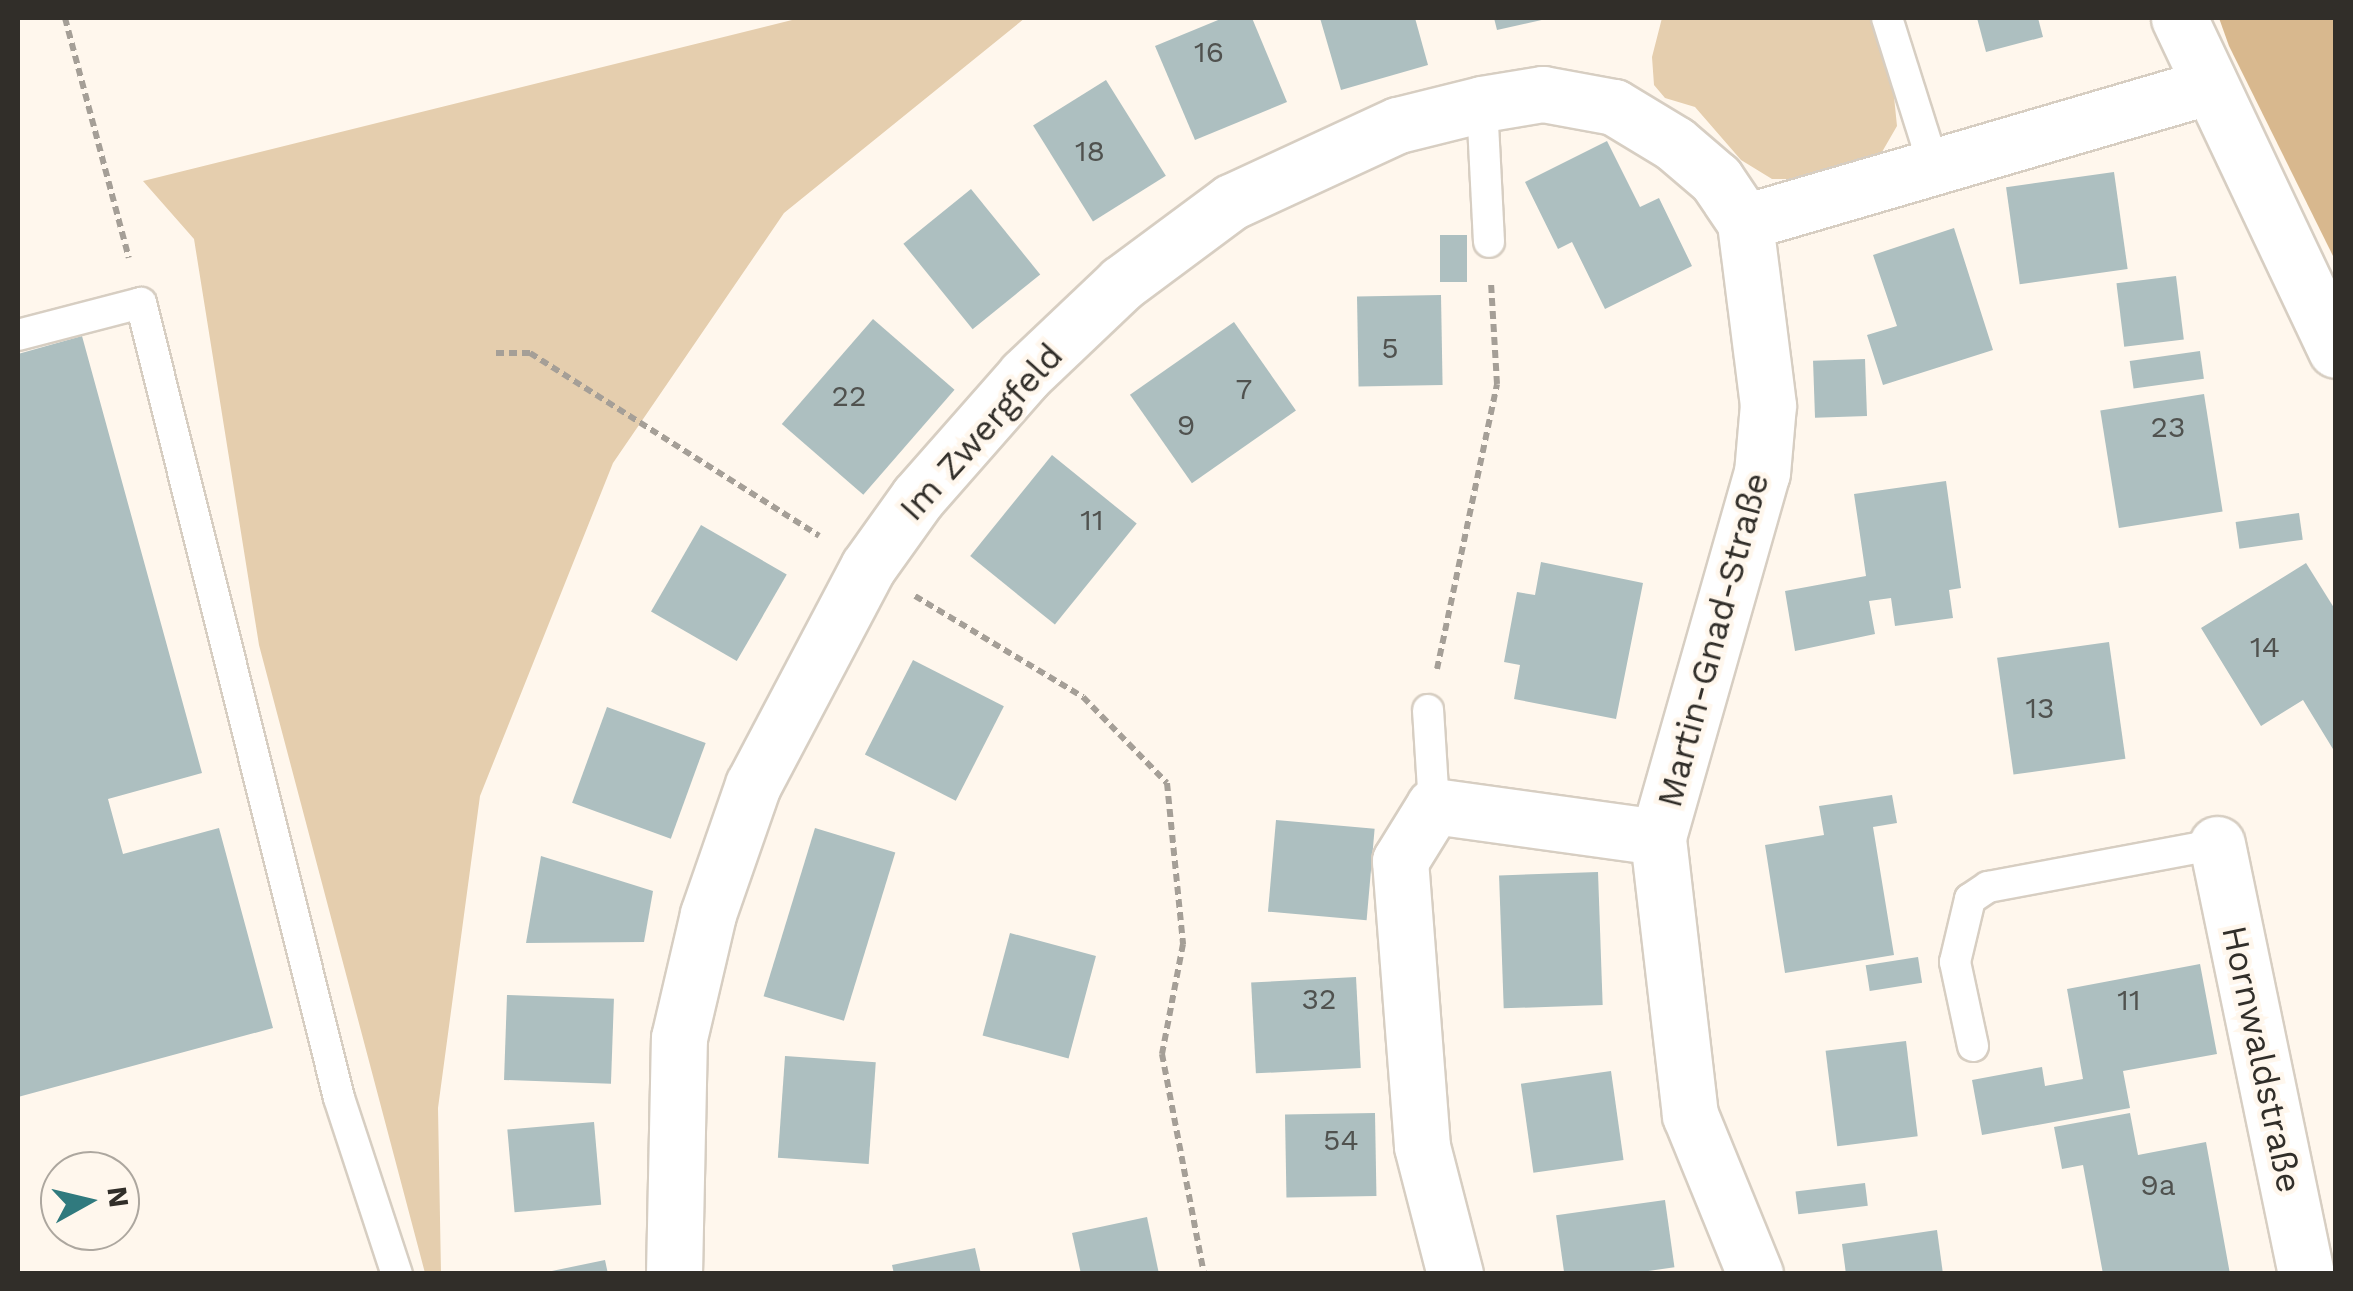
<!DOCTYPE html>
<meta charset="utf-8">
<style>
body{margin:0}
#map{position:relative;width:2353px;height:1291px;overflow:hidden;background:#fff7ed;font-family:"Work Sans",sans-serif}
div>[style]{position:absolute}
.green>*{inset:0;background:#e5ceae}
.forest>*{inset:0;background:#d8b88e}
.building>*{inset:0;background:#adbfc0;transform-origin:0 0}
.path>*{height:6px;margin-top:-3px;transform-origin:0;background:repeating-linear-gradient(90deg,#a59f97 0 8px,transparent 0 13px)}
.roads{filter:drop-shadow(2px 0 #d7cec2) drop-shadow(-2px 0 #d7cec2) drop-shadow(0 2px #d7cec2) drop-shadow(0 -2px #d7cec2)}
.service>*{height:30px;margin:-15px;padding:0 15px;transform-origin:15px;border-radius:15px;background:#fff}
.minor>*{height:55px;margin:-27.5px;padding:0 27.5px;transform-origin:27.5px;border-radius:27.5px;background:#fff}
.tertiary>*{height:55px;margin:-27.5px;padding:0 27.5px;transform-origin:27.5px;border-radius:27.5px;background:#fff}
span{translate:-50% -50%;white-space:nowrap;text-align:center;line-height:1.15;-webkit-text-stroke:9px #fff7ed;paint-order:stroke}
.number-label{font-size:30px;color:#50524f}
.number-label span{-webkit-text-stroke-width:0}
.street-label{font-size:35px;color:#312e29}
.frame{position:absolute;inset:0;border:20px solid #312e29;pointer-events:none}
.north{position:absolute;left:40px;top:1151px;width:100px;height:100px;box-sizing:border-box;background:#fff7ed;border:2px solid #ada79f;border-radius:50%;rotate:82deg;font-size:28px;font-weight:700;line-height:40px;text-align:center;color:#312e29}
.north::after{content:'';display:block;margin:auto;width:35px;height:45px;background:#307a7e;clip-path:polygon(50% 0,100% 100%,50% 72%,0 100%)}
</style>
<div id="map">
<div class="green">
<div style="clip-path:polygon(800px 18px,1025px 18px,784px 213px,613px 463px,480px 796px,438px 1108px,441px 1273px,425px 1273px,259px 645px,194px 239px,143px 181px)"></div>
<div style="clip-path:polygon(1662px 18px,1874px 18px,1890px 57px,1897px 126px,1882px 152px,1806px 179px,1772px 179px,1741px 160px,1695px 107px,1665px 98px,1654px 85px,1652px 57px)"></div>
</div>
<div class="forest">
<div style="clip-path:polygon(2219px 18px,2335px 18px,2335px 260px,2229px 46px)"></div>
</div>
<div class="building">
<div style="clip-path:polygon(1223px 18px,1252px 18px,1287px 102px,1195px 140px,1155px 46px)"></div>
<div style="clip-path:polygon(1320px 18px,1415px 18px,1428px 65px,1341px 90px)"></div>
<div style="clip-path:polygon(1494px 18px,1545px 18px,1546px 19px,1497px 30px)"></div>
<div style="clip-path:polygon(1977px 18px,2038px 18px,2043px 37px,1986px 52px)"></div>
<div style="left:1106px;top:80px;width:113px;height:86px;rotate:58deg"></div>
<div style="clip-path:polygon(1607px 141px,1640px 207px,1659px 198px,1692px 266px,1605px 309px,1572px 242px,1558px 249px,1525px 182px)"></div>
<div style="left:2114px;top:172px;width:98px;height:109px;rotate:82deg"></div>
<div style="left:971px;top:189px;width:110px;height:87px;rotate:51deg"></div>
<div style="clip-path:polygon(1954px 228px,1993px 350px,1883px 385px,1867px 335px,1897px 326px,1873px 255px)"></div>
<div style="left:1440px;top:235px;width:27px;height:47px"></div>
<div style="left:2176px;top:276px;width:64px;height:60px;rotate:83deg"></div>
<div style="left:1441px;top:295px;width:90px;height:84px;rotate:89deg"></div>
<div style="left:873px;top:319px;width:108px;height:139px;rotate:41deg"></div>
<div style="left:1234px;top:322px;width:108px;height:127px;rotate:55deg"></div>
<div style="clip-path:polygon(82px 336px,202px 773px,108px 799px,123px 854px,219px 828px,273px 1028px,18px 1097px,18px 354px)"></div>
<div style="left:2200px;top:351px;width:28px;height:71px;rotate:82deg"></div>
<div style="left:1865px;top:359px;width:57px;height:52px;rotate:88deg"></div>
<div style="left:2204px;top:394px;width:119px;height:105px;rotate:81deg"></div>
<div style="left:1052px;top:455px;width:109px;height:130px;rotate:39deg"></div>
<div style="clip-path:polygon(1946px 481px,1961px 588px,1949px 590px,1953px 618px,1895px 626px,1891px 598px,1869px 601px,1875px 634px,1795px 651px,1785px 591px,1866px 576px,1854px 494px)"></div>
<div style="left:2299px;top:513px;width:27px;height:64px;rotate:82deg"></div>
<div style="left:701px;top:525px;width:99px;height:100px;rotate:30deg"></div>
<div style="clip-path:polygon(1541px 562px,1643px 583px,1616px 719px,1514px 699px,1520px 665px,1504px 662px,1517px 592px,1535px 595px)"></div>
<div style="clip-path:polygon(2306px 563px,2336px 611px,2336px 754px,2303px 700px,2261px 726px,2201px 628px)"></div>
<div style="left:2109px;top:642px;width:118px;height:113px;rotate:82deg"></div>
<div style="left:913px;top:660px;width:102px;height:106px;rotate:27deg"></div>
<div style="left:607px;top:707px;width:105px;height:102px;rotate:20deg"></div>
<div style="clip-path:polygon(1892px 795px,1897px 823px,1873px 827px,1894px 955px,1785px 973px,1765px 845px,1824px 835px,1819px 806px)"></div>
<div style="left:1276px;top:820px;width:99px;height:92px;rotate:5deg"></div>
<div style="left:815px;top:828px;width:84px;height:176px;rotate:17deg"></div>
<div style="clip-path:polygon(541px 856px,653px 891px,644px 942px,526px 943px)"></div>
<div style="left:1598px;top:872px;width:133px;height:99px;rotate:88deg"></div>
<div style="left:1010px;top:933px;width:89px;height:106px;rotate:15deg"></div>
<div style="left:1918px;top:957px;width:26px;height:53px;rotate:81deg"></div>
<div style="clip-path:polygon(2200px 964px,2217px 1054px,2123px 1071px,2130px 1108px,1982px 1135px,1972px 1080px,2042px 1067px,2045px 1086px,2083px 1079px,2067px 989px)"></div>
<div style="left:1356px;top:977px;width:91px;height:105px;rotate:87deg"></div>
<div style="left:507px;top:995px;width:107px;height:85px;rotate:2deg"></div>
<div style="left:1906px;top:1041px;width:96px;height:81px;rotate:83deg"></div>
<div style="left:785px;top:1056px;width:91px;height:102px;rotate:4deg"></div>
<div style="left:1611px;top:1071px;width:90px;height:91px;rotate:82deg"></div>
<div style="left:1375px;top:1113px;width:83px;height:90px;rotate:89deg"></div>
<div style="clip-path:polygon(2130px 1113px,2138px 1155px,2206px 1142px,2230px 1274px,2103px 1274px,2083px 1165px,2062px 1169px,2054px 1127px)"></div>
<div style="left:594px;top:1122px;width:83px;height:87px;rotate:85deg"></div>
<div style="left:1865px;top:1183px;width:23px;height:70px;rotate:83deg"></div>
<div style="left:1665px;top:1200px;width:68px;height:110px;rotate:82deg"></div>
<div style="clip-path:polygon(1147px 1217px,1159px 1274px,1081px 1274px,1072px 1233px)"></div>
<div style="clip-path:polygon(1937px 1230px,1943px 1274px,1846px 1274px,1842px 1244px)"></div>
<div style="clip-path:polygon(975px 1248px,981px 1274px,894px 1274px,892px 1265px)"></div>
<div style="clip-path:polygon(605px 1260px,608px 1274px,548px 1274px,547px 1272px)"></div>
</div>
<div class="path">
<div style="left:65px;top:18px;width:248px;rotate:75.1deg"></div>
<div style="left:496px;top:353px;width:34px"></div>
<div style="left:530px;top:353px;width:342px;rotate:32.3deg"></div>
<div style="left:915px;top:596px;width:196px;rotate:31deg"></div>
<div style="left:1083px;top:697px;width:120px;rotate:45.7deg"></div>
<div style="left:1167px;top:783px;width:162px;rotate:84.3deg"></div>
<div style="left:1183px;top:944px;width:112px;rotate:100.8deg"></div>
<div style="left:1162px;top:1054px;width:224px;rotate:79.2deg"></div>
<div style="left:1437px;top:669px;width:291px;rotate:-78.1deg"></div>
<div style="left:1497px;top:384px;width:101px;rotate:-93.4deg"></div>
</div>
<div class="roads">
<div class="service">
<div style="left:1887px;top:18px;width:156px;rotate:72.5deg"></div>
<div style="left:1482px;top:104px;width:138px;rotate:87.1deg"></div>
<div style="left:18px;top:335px;width:127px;rotate:-14.6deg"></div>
<div style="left:141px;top:303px;width:819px;rotate:76.01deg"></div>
<div style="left:339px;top:1098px;width:185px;rotate:71.8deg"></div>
<div style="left:1428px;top:710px;width:96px;rotate:86.4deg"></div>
<div style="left:1973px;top:1046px;width:86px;rotate:-102.1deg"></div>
<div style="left:1955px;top:962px;width:65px;rotate:-76.6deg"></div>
<div style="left:1970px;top:899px;width:22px;rotate:-34deg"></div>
<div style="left:1988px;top:887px;width:233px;rotate:-10.6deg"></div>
</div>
<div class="minor">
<div style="left:2217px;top:844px;width:439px;rotate:78.3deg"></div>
<div style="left:674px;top:1274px;width:236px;rotate:-88.8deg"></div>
<div style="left:679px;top:1038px;width:127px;rotate:-76.8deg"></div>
<div style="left:708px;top:914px;width:137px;rotate:-70.8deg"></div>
<div style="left:753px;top:785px;width:246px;rotate:-62.2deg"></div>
<div style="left:868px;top:567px;width:86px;rotate:-54.5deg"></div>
<div style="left:918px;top:497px;width:162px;rotate:-48.7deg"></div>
<div style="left:1025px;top:375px;width:134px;rotate:-43.5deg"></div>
<div style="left:1122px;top:283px;width:136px;rotate:-36.6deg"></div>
<div style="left:1231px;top:202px;width:184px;rotate:-24.8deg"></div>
<div style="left:1398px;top:125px;width:87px;rotate:-14deg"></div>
<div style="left:1482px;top:104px;width:62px;rotate:-9.3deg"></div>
<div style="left:1543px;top:94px;width:72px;rotate:10.4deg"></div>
<div style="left:1614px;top:107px;width:71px;rotate:31.2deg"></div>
<div style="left:1675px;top:144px;width:54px;rotate:40.5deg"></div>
<div style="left:1716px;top:179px;width:52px;rotate:56deg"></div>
<div style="left:1455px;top:1274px;width:132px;rotate:-104.5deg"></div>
<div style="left:1422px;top:1146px;width:286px;rotate:-94.4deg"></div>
<div style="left:1400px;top:861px;width:65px;rotate:-58.3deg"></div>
<div style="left:1434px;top:806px;width:226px;rotate:7.9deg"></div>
<div style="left:1755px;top:1274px;width:172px;rotate:-112.2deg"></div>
<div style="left:1690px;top:1115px;width:280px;rotate:-96.6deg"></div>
<div style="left:1658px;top:837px;width:379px;rotate:-74.1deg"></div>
<div style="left:1762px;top:473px;width:68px;rotate:-85deg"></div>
<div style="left:1768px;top:405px;width:184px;rotate:-97.2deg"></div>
<div style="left:1745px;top:222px;width:481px;rotate:-16.3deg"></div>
</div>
<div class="tertiary">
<div style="left:2179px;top:18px;width:367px;rotate:64.7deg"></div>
</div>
</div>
<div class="number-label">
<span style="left:1209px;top:52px">16</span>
<span style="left:1090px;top:151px">18</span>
<span style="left:1390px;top:348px">5</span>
<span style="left:1244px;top:389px">7</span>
<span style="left:849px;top:396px">22</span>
<span style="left:1186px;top:425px">9</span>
<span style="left:2168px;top:427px">23</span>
<span style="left:1092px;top:520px">11</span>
<span style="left:2265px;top:647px">14</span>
<span style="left:2040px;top:708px">13</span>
<span style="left:1319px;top:999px">32</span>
<span style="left:2129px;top:1000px">11</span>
<span style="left:1341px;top:1140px">54</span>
<span style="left:2158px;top:1185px">9a</span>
</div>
<div class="street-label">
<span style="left:981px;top:432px;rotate:-48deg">Im Zwergfeld</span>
<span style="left:1713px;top:640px;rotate:-75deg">Martin-Gnad-Straße</span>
<span style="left:2262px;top:1059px;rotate:78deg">Hornwaldstraße</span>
</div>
<div class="frame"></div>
<div class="north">N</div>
</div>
